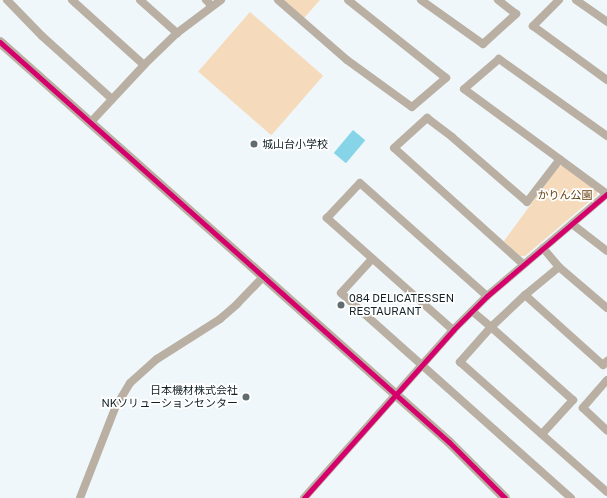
<!DOCTYPE html>
<meta charset="utf-8">
<style>
body{margin:0}
#map{position:relative;width:607px;height:498px;overflow:hidden;background:#eff7fa;font-family:"Public Sans","Noto Sans JP",sans-serif}
div>[style]{position:absolute}
.green>*{inset:0;background:#f5dabb;transform-origin:0 0}
.water>*{inset:0;background:#86d4e8;transform-origin:0 0}
.minor>*{height:8px;margin:-4px;padding:0 4px;transform-origin:4px;border-radius:4px;background:#b9afa2}
.tertiary>*{height:10px;margin:-5px;padding:0 5px;transform-origin:5px;border-radius:5px;background:#b9afa2}
.cycleway>*{height:5px;margin:-2.5px;padding:0 2.5px;transform-origin:2.5px;border-radius:2.5px;background:#d6006c}
.dots>*{width:11px;height:11px;translate:-50% -50%;box-sizing:border-box;border:2px solid #fff;border-radius:50%}
span{translate:-50% -50%;white-space:nowrap;text-align:center;line-height:1.15;-webkit-text-stroke:3.5px #fff;paint-order:stroke}
.poi-label{font-size:11px;color:#112125}
.left{translate:0 -50%;text-align:left}
.right{translate:-100% -50%;text-align:right}
.park-label{font-size:11px;color:#674010}
</style>
<div id="map">
<div class="green">
<div style="clip-path:polygon(283px 0,320px 0,304px 18px)"></div>
<div style="left:250px;top:12px;width:97px;height:79px;rotate:41deg"></div>
<div style="clip-path:polygon(563px 165px,597px 190px,597px 195px,525px 256px,520px 256px,504px 241px,559px 166px)"></div>
</div>
<div class="water">
<div style="left:353px;top:130px;width:16px;height:30px;rotate:40deg"></div>
</div>
<div class="minor">
<div style="left:7px;top:0;width:50px;rotate:45.8deg"></div>
<div style="left:42px;top:36px;width:94px;rotate:42deg"></div>
<div style="left:72px;top:0;width:97px;rotate:42.1deg"></div>
<div style="left:140px;top:0;width:50px;rotate:41.7deg"></div>
<div style="left:206px;top:0;width:8px;rotate:45deg"></div>
<div style="left:278px;top:0;width:91px;rotate:41deg"></div>
<div style="left:347px;top:60px;width:80px;rotate:35.9deg"></div>
<div style="left:412px;top:107px;width:45px;rotate:-40.5deg"></div>
<div style="left:446px;top:78px;width:125px;rotate:-141.5deg"></div>
<div style="left:421px;top:0;width:76px;rotate:35.4deg"></div>
<div style="left:483px;top:44px;width:45px;rotate:-42.3deg"></div>
<div style="left:516px;top:14px;width:23px;rotate:-142deg"></div>
<div style="left:559px;top:0;width:37px;rotate:135deg"></div>
<div style="left:533px;top:26px;width:92px;rotate:36.1deg"></div>
<div style="left:576px;top:0;width:38px;rotate:35deg"></div>
<div style="left:90px;top:123px;width:79px;rotate:-47deg"></div>
<div style="left:144px;top:65px;width:46px;rotate:-44.1deg"></div>
<div style="left:177px;top:33px;width:55px;rotate:-36.9deg"></div>
<div style="left:607px;top:136px;width:133px;rotate:-144.5deg"></div>
<div style="left:499px;top:59px;width:46px;rotate:139.4deg"></div>
<div style="left:464px;top:89px;width:177px;rotate:36.3deg"></div>
<div style="left:572px;top:224px;width:44px;rotate:37.6deg"></div>
<div style="left:543px;top:248px;width:25px;rotate:50deg"></div>
<div style="left:559px;top:267px;width:63px;rotate:40.5deg"></div>
<div style="left:372px;top:259px;width:46px;rotate:132.4deg"></div>
<div style="left:341px;top:293px;width:308px;rotate:41.7deg"></div>
<div style="left:523px;top:264px;width:173px;rotate:-138deg"></div>
<div style="left:394px;top:148px;width:45px;rotate:-42.3deg"></div>
<div style="left:427px;top:118px;width:31px;rotate:37deg"></div>
<div style="left:452px;top:137px;width:99px;rotate:40.9deg"></div>
<div style="left:527px;top:202px;width:54px;rotate:-52.5deg"></div>
<div style="left:559px;top:267px;width:44px;rotate:140.5deg"></div>
<div style="left:525px;top:295px;width:105px;rotate:41.9deg"></div>
<div style="left:603px;top:365px;width:6px;rotate:-45deg"></div>
<div style="left:525px;top:295px;width:47px;rotate:136.7deg"></div>
<div style="left:491px;top:327px;width:110px;rotate:41.7deg"></div>
<div style="left:573px;top:400px;width:46px;rotate:132.4deg"></div>
<div style="left:472px;top:311px;width:25px;rotate:40deg"></div>
<div style="left:491px;top:327px;width:47px;rotate:131.5deg"></div>
<div style="left:460px;top:362px;width:196px;rotate:41.5deg"></div>
<div style="left:453px;top:330px;width:169px;rotate:-138.4deg"></div>
<div style="left:327px;top:218px;width:48px;rotate:-46.7deg"></div>
<div style="left:360px;top:183px;width:170px;rotate:41.7deg"></div>
<div style="left:607px;top:380px;width:37px;rotate:131deg"></div>
<div style="left:583px;top:408px;width:33px;rotate:43deg"></div>
<div style="left:80px;top:498px;width:97px;rotate:-68.7deg"></div>
<div style="left:115px;top:408px;width:29px;rotate:-59deg"></div>
<div style="left:130px;top:383px;width:36px;rotate:-42deg"></div>
<div style="left:157px;top:359px;width:75px;rotate:-32.4deg"></div>
<div style="left:220px;top:319px;width:23px;rotate:-41deg"></div>
<div style="left:237px;top:304px;width:37px;rotate:-46deg"></div>
<div style="left:304px;top:498px;width:225px;rotate:-48.4deg"></div>
<div style="left:453px;top:330px;width:48px;rotate:-45deg"></div>
<div style="left:487px;top:296px;width:157px;rotate:-40.4deg"></div>
</div>
<div class="tertiary">
<div style="left:0;top:42px;width:601px;rotate:41.7deg"></div>
<div style="left:449px;top:442px;width:79px;rotate:45deg"></div>
</div>
<div class="cycleway">
<div style="left:0;top:42px;width:601px;rotate:41.7deg"></div>
<div style="left:449px;top:442px;width:79px;rotate:45deg"></div>
<div style="left:304px;top:498px;width:225px;rotate:-48.4deg"></div>
<div style="left:453px;top:330px;width:48px;rotate:-45deg"></div>
<div style="left:487px;top:296px;width:157px;rotate:-40.4deg"></div>
</div>
<div class="dots">
<div style="left:254px;top:144px;background:#5f6c70"></div>
<div style="left:341px;top:305px;background:#5f6c70"></div>
<div style="left:246px;top:397px;background:#5f6c70"></div>
</div>
<div class="poi-label">
<span class="left" style="left:262px;top:144px">城山台小学校</span>
<span class="left" style="left:349px;top:305px">084 DELICATESSEN<br>RESTAURANT</span>
<span class="right" style="left:238px;top:397px">日本機材株式会社<br>NKソリューションセンター</span>
</div>
<div class="park-label">
<span style="left:565px;top:195px">かりん公園</span>
</div>
</div>
